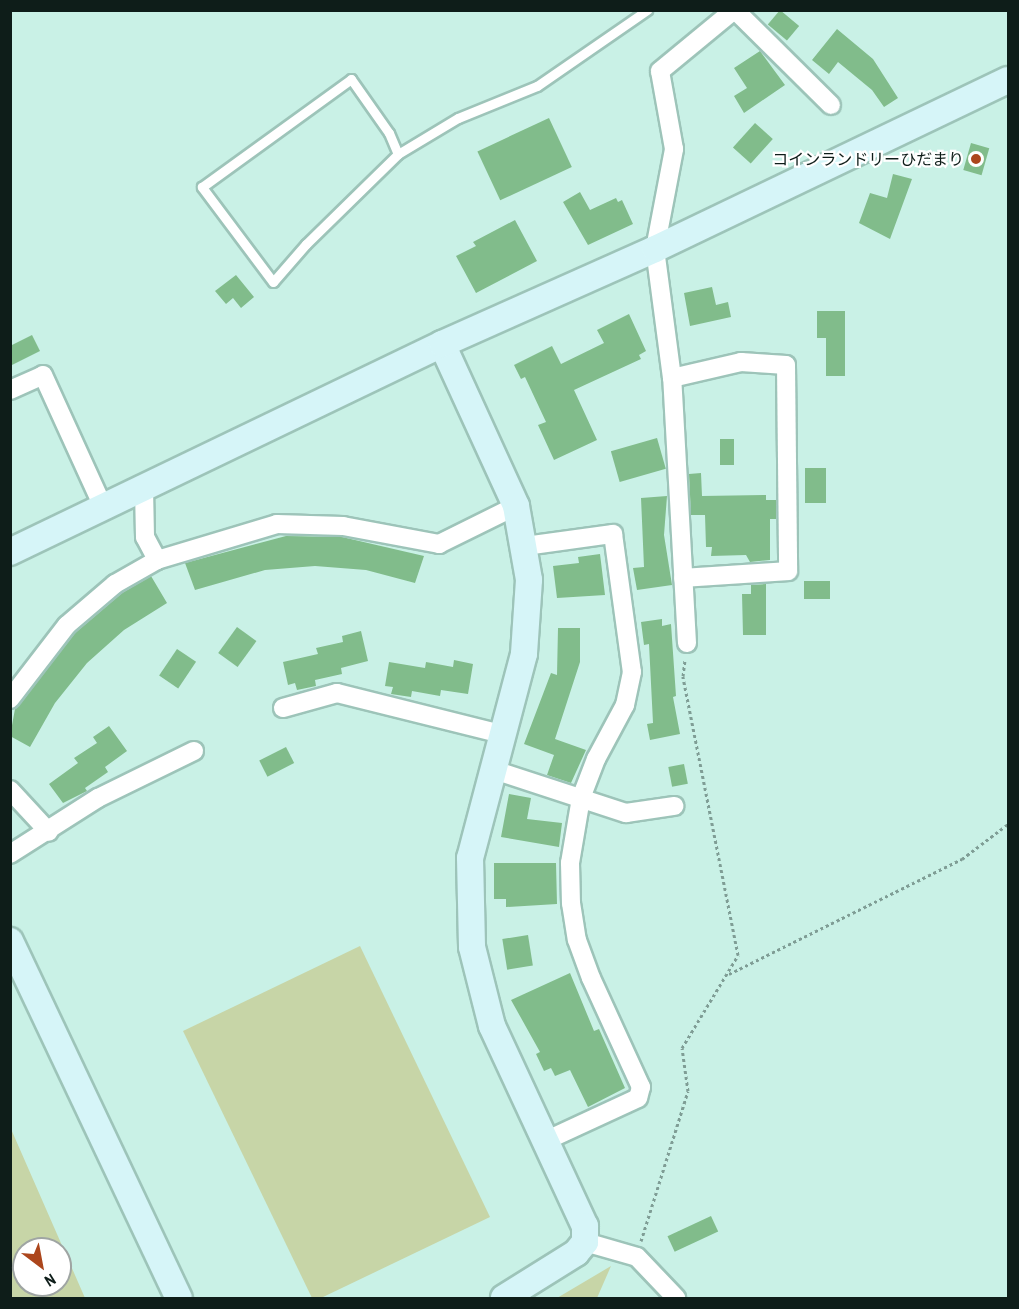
<!DOCTYPE html>
<meta charset="utf-8">
<style>
body{margin:0}
#map{position:relative;width:1019px;height:1309px;overflow:hidden;background:#c9f1e6;font-family:"Archivo Narrow","Noto Sans JP",sans-serif}
div>[style]{position:absolute}
.green>*{inset:0;background:#c7d5a7}
.building>*{inset:0;background:#81bc8b;transform-origin:0 0}
.path>*{height:3px;margin-top:-1.5px;transform-origin:0;background:repeating-linear-gradient(90deg,#7f9d95 0 3px,transparent 0 6px)}
.roads{filter:drop-shadow(2px 0 #9dc4b9) drop-shadow(-2px 0 #9dc4b9) drop-shadow(0 2px #9dc4b9) drop-shadow(0 -2px #9dc4b9)}
.lane>*{height:9px;margin:-4.5px;padding:0 4.5px;transform-origin:4.5px;border-radius:4.5px;background:#fff}
.street>*{height:18px;margin:-9px;padding:0 9px;transform-origin:9px;border-radius:9px;background:#fff}
.secondary>*{height:26px;margin:-13px;padding:0 13px;transform-origin:13px;border-radius:13px;background:#d6f5f8}
.dots>*{width:16px;height:16px;translate:-50% -50%;box-sizing:border-box;border:3px solid #fff;border-radius:50%}
span{translate:-50% -50%;white-space:nowrap;text-align:center;line-height:1.15;-webkit-text-stroke:4.5px #fff;paint-order:stroke}
.poi-label{font-size:16px;color:#0e1d19}
.right{translate:-100% -50%;text-align:right}
.frame{position:absolute;inset:0;border:12px solid #0e1d19;pointer-events:none}
.north{position:absolute;left:12px;top:1237px;width:60px;height:60px;box-sizing:border-box;background:#fff;border:2px solid #9fa5a3;border-radius:50%;rotate:148deg;font-size:16px;font-weight:700;line-height:24px;text-align:center;color:#0e1d19}
.north::after{content:'';display:block;margin:auto;width:21px;height:27px;background:#ac461c;clip-path:polygon(50% 0,100% 100%,50% 72%,0 100%)}
</style>
<div id="map">
<div class="green">
<div style="clip-path:polygon(360px 946px,490px 1217px,321px 1298px,312px 1298px,183px 1031px)"></div>
<div style="clip-path:polygon(evenodd,11px 1129px,85px 1298px,11px 1298px,11px 1129px,24px 1249px,60px 1249px,60px 1285px,24px 1285px,24px 1249px)"></div>
<div style="clip-path:polygon(611px 1266px,597px 1298px,557px 1298px)"></div>
</div>
<div class="building">
<div style="left:780px;top:10px;width:25px;height:19px;rotate:40deg"></div>
<div style="clip-path:polygon(837px 29px,873px 59px,898px 98px,884px 107px,872px 90px,838px 62px,829px 74px,812px 60px)"></div>
<div style="clip-path:polygon(760px 51px,785px 85px,744px 113px,734px 96px,747px 88px,734px 68px)"></div>
<div style="left:549px;top:118px;width:54px;height:79px;rotate:65deg"></div>
<div style="left:755px;top:123px;width:24px;height:33px;rotate:42deg"></div>
<div style="left:971px;top:143px;width:19px;height:28px;rotate:16deg"></div>
<div style="clip-path:polygon(893px 174px,912px 179px,890px 239px,859px 223px,870px 193px,887px 198px)"></div>
<div style="clip-path:polygon(580px 192px,590px 210px,616px 198px,618px 202px,622px 200px,633px 224px,588px 245px,563px 202px)"></div>
<div style="clip-path:polygon(515px 220px,537px 261px,476px 293px,456px 256px,476px 246px,473px 242px)"></div>
<div style="clip-path:polygon(236px 275px,254px 297px,241px 308px,233px 298px,226px 304px,215px 291px)"></div>
<div style="clip-path:polygon(712px 287px,716px 305px,728px 302px,731px 317px,690px 326px,684px 293px)"></div>
<div style="clip-path:polygon(817px 311px,845px 311px,845px 376px,826px 376px,826px 338px,817px 338px)"></div>
<div style="clip-path:polygon(629px 314px,646px 351px,639px 355px,641px 359px,574px 390px,597px 440px,554px 460px,538px 425px,546px 422px,525px 377px,521px 379px,514px 365px,552px 346px,561px 364px,604px 343px,597px 330px)"></div>
<div style="clip-path:polygon(32px 335px,40px 351px,10px 366px,10px 346px)"></div>
<div style="left:657px;top:438px;width:32px;height:48px;rotate:74deg"></div>
<div style="left:720px;top:439px;width:14px;height:26px"></div>
<div style="left:805px;top:468px;width:21px;height:35px"></div>
<div style="clip-path:polygon(701px 473px,702px 496px,766px 495px,766px 500px,776px 500px,776px 519px,770px 519px,770px 560px,750px 562px,746px 555px,711px 556px,712px 547px,706px 547px,705px 515px,691px 515px,689px 474px)"></div>
<div style="clip-path:polygon(667px 496px,664px 535px,672px 585px,637px 590px,633px 568px,644px 567px,641px 498px)"></div>
<div style="clip-path:polygon(286px 536px,342px 537px,424px 556px,415px 583px,366px 570px,315px 566px,265px 570px,195px 590px,185px 563px)"></div>
<div style="clip-path:polygon(600px 554px,605px 595px,557px 598px,553px 566px,579px 563px,578px 557px)"></div>
<div style="clip-path:polygon(151px 576px,167px 603px,124px 630px,87px 663px,55px 703px,30px 747px,10px 736px,15px 709px,75px 633px,122px 593px)"></div>
<div style="left:804px;top:581px;width:26px;height:18px"></div>
<div style="clip-path:polygon(766px 584px,766px 635px,743px 635px,742px 594px,751px 594px,751px 585px)"></div>
<div style="clip-path:polygon(662px 619px,662px 626px,671px 624px,676px 696px,673px 697px,680px 734px,650px 740px,647px 724px,653px 723px,649px 644px,644px 645px,641px 622px)"></div>
<div style="left:237px;top:627px;width:24px;height:32px;rotate:36deg"></div>
<div style="clip-path:polygon(558px 628px,580px 628px,580px 662px,555px 739px,586px 750px,571px 783px,547px 775px,554px 755px,524px 744px,551px 673px,557px 675px)"></div>
<div style="clip-path:polygon(361px 631px,368px 661px,341px 668px,342px 674px,315px 680px,316px 686px,297px 690px,295px 683px,288px 685px,283px 662px,318px 654px,316px 648px,343px 642px,342px 636px)"></div>
<div style="left:177px;top:649px;width:23px;height:32px;rotate:34deg"></div>
<div style="clip-path:polygon(454px 660px,473px 664px,468px 694px,441px 690px,440px 696px,412px 691px,411px 697px,391px 694px,393px 687px,385px 686px,389px 662px,425px 668px,426px 662px,453px 667px)"></div>
<div style="clip-path:polygon(109px 726px,127px 751px,105px 767px,108px 772px,85px 788px,87px 791px,63px 803px,49px 784px,78px 763px,74px 758px,97px 743px,93px 737px)"></div>
<div style="left:286px;top:747px;width:18px;height:30px;rotate:63deg"></div>
<div style="left:684px;top:764px;width:20px;height:16px;rotate:79deg"></div>
<div style="clip-path:polygon(509px 794px,531px 798px,527px 819px,562px 823px,559px 847px,501px 837px)"></div>
<div style="clip-path:polygon(494px 863px,556px 863px,557px 904px,506px 907px,506px 899px,494px 899px)"></div>
<div style="left:528px;top:935px;width:31px;height:26px;rotate:81deg"></div>
<div style="clip-path:polygon(570px 973px,594px 1031px,599px 1029px,625px 1088px,588px 1107px,570px 1070px,555px 1076px,551px 1068px,544px 1071px,536px 1054px,540px 1052px,511px 1000px)"></div>
<div style="left:711px;top:1216px;width:17px;height:48px;rotate:65deg"></div>
</div>
<div class="path">
<div style="left:729px;top:974px;width:260px;rotate:-26.3deg"></div>
<div style="left:962px;top:859px;width:58px;rotate:-37.3deg"></div>
<div style="left:641px;top:1241px;width:157px;rotate:-72.6deg"></div>
<div style="left:688px;top:1091px;width:43px;rotate:-97.9deg"></div>
<div style="left:682px;top:1048px;width:109px;rotate:-58.9deg"></div>
<div style="left:738px;top:955px;width:284px;rotate:-101.2deg"></div>
<div style="left:683px;top:676px;width:17px;rotate:-83deg"></div>
</div>
<div class="roads">
<div class="lane">
<div style="left:351px;top:79px;width:66px;rotate:54.9deg"></div>
<div style="left:389px;top:133px;width:23px;rotate:67deg"></div>
<div style="left:398px;top:154px;width:129px;rotate:135.6deg"></div>
<div style="left:306px;top:244px;width:50px;rotate:131deg"></div>
<div style="left:273px;top:282px;width:119px;rotate:-126.8deg"></div>
<div style="left:202px;top:187px;width:184px;rotate:-35.9deg"></div>
<div style="left:398px;top:154px;width:70px;rotate:-31deg"></div>
<div style="left:458px;top:118px;width:85px;rotate:-22.1deg"></div>
<div style="left:537px;top:86px;width:134px;rotate:-34.6deg"></div>
</div>
<div class="street">
<div style="left:735px;top:10px;width:135px;rotate:44.7deg"></div>
<div style="left:672px;top:378px;width:71px;rotate:-13.1deg"></div>
<div style="left:741px;top:362px;width:45px;rotate:3.8deg"></div>
<div style="left:786px;top:365px;width:206px;rotate:89.4deg"></div>
<div style="left:788px;top:571px;width:105px;rotate:176.2deg"></div>
<div style="left:10px;top:390px;width:36px;rotate:-24deg"></div>
<div style="left:43px;top:375px;width:147px;rotate:65.5deg"></div>
<div style="left:144px;top:489px;width:48px;rotate:88.8deg"></div>
<div style="left:145px;top:537px;width:26px;rotate:62deg"></div>
<div style="left:525px;top:546px;width:89px;rotate:-7.8deg"></div>
<div style="left:613px;top:534px;width:139px;rotate:82.2deg"></div>
<div style="left:632px;top:672px;width:34px;rotate:102deg"></div>
<div style="left:625px;top:705px;width:61px;rotate:118.2deg"></div>
<div style="left:596px;top:759px;width:42px;rotate:111deg"></div>
<div style="left:581px;top:798px;width:66px;rotate:99.6deg"></div>
<div style="left:570px;top:863px;width:40px;rotate:88.6deg"></div>
<div style="left:571px;top:903px;width:37px;rotate:81deg"></div>
<div style="left:577px;top:940px;width:40px;rotate:69.8deg"></div>
<div style="left:591px;top:978px;width:120px;rotate:65.4deg"></div>
<div style="left:641px;top:1087px;width:11px;rotate:105deg"></div>
<div style="left:638px;top:1098px;width:102px;rotate:155.2deg"></div>
<div style="left:687px;top:643px;width:265px;rotate:-93.2deg"></div>
<div style="left:672px;top:378px;width:130px;rotate:-97.5deg"></div>
<div style="left:655px;top:249px;width:102px;rotate:-79.2deg"></div>
<div style="left:674px;top:149px;width:79px;rotate:-100.2deg"></div>
<div style="left:660px;top:71px;width:96px;rotate:-39.5deg"></div>
<div style="left:10px;top:699px;width:93px;rotate:-52.4deg"></div>
<div style="left:67px;top:625px;width:63px;rotate:-40.5deg"></div>
<div style="left:115px;top:584px;width:48px;rotate:-29.7deg"></div>
<div style="left:157px;top:560px;width:125px;rotate:-16.7deg"></div>
<div style="left:277px;top:524px;width:66px;rotate:1.7deg"></div>
<div style="left:343px;top:526px;width:98px;rotate:10.6deg"></div>
<div style="left:439px;top:544px;width:86px;rotate:-26.3deg"></div>
<div style="left:283px;top:708px;width:56px;rotate:-15.5deg"></div>
<div style="left:337px;top:693px;width:170px;rotate:14deg"></div>
<div style="left:491px;top:769px;width:142px;rotate:18.1deg"></div>
<div style="left:626px;top:813px;width:49px;rotate:-8.3deg"></div>
<div style="left:10px;top:790px;width:57px;rotate:47.1deg"></div>
<div style="left:10px;top:854px;width:104px;rotate:-32.5deg"></div>
<div style="left:98px;top:798px;width:107px;rotate:-26.1deg"></div>
<div style="left:585px;top:1242px;width:54px;rotate:16.1deg"></div>
<div style="left:637px;top:1257px;width:57px;rotate:46.4deg"></div>
</div>
<div class="secondary">
<div style="left:442px;top:344px;width:178px;rotate:65.4deg"></div>
<div style="left:516px;top:506px;width:75px;rotate:80deg"></div>
<div style="left:529px;top:580px;width:74px;rotate:93.9deg"></div>
<div style="left:524px;top:654px;width:211px;rotate:104.8deg"></div>
<div style="left:470px;top:858px;width:89px;rotate:88.7deg"></div>
<div style="left:472px;top:947px;width:81px;rotate:75.8deg"></div>
<div style="left:492px;top:1026px;width:221px;rotate:65.1deg"></div>
<div style="left:585px;top:1226px;width:16px;rotate:90deg"></div>
<div style="left:585px;top:1242px;width:14px;rotate:129deg"></div>
<div style="left:576px;top:1253px;width:85px;rotate:148deg"></div>
<div style="left:10px;top:552px;width:479px;rotate:-25.7deg"></div>
<div style="left:442px;top:344px;width:233px;rotate:-24deg"></div>
<div style="left:655px;top:249px;width:391px;rotate:-25.6deg"></div>
<div style="left:10px;top:941px;width:395px;rotate:64.7deg"></div>
</div>
</div>
<div class="dots">
<div style="left:976px;top:159px;background:#ac461c"></div>
</div>
<div class="poi-label">
<span class="right" style="left:964px;top:159px">コインランドリーひだまり</span>
</div>
<div class="frame"></div>
<div class="north">N</div>
</div>
